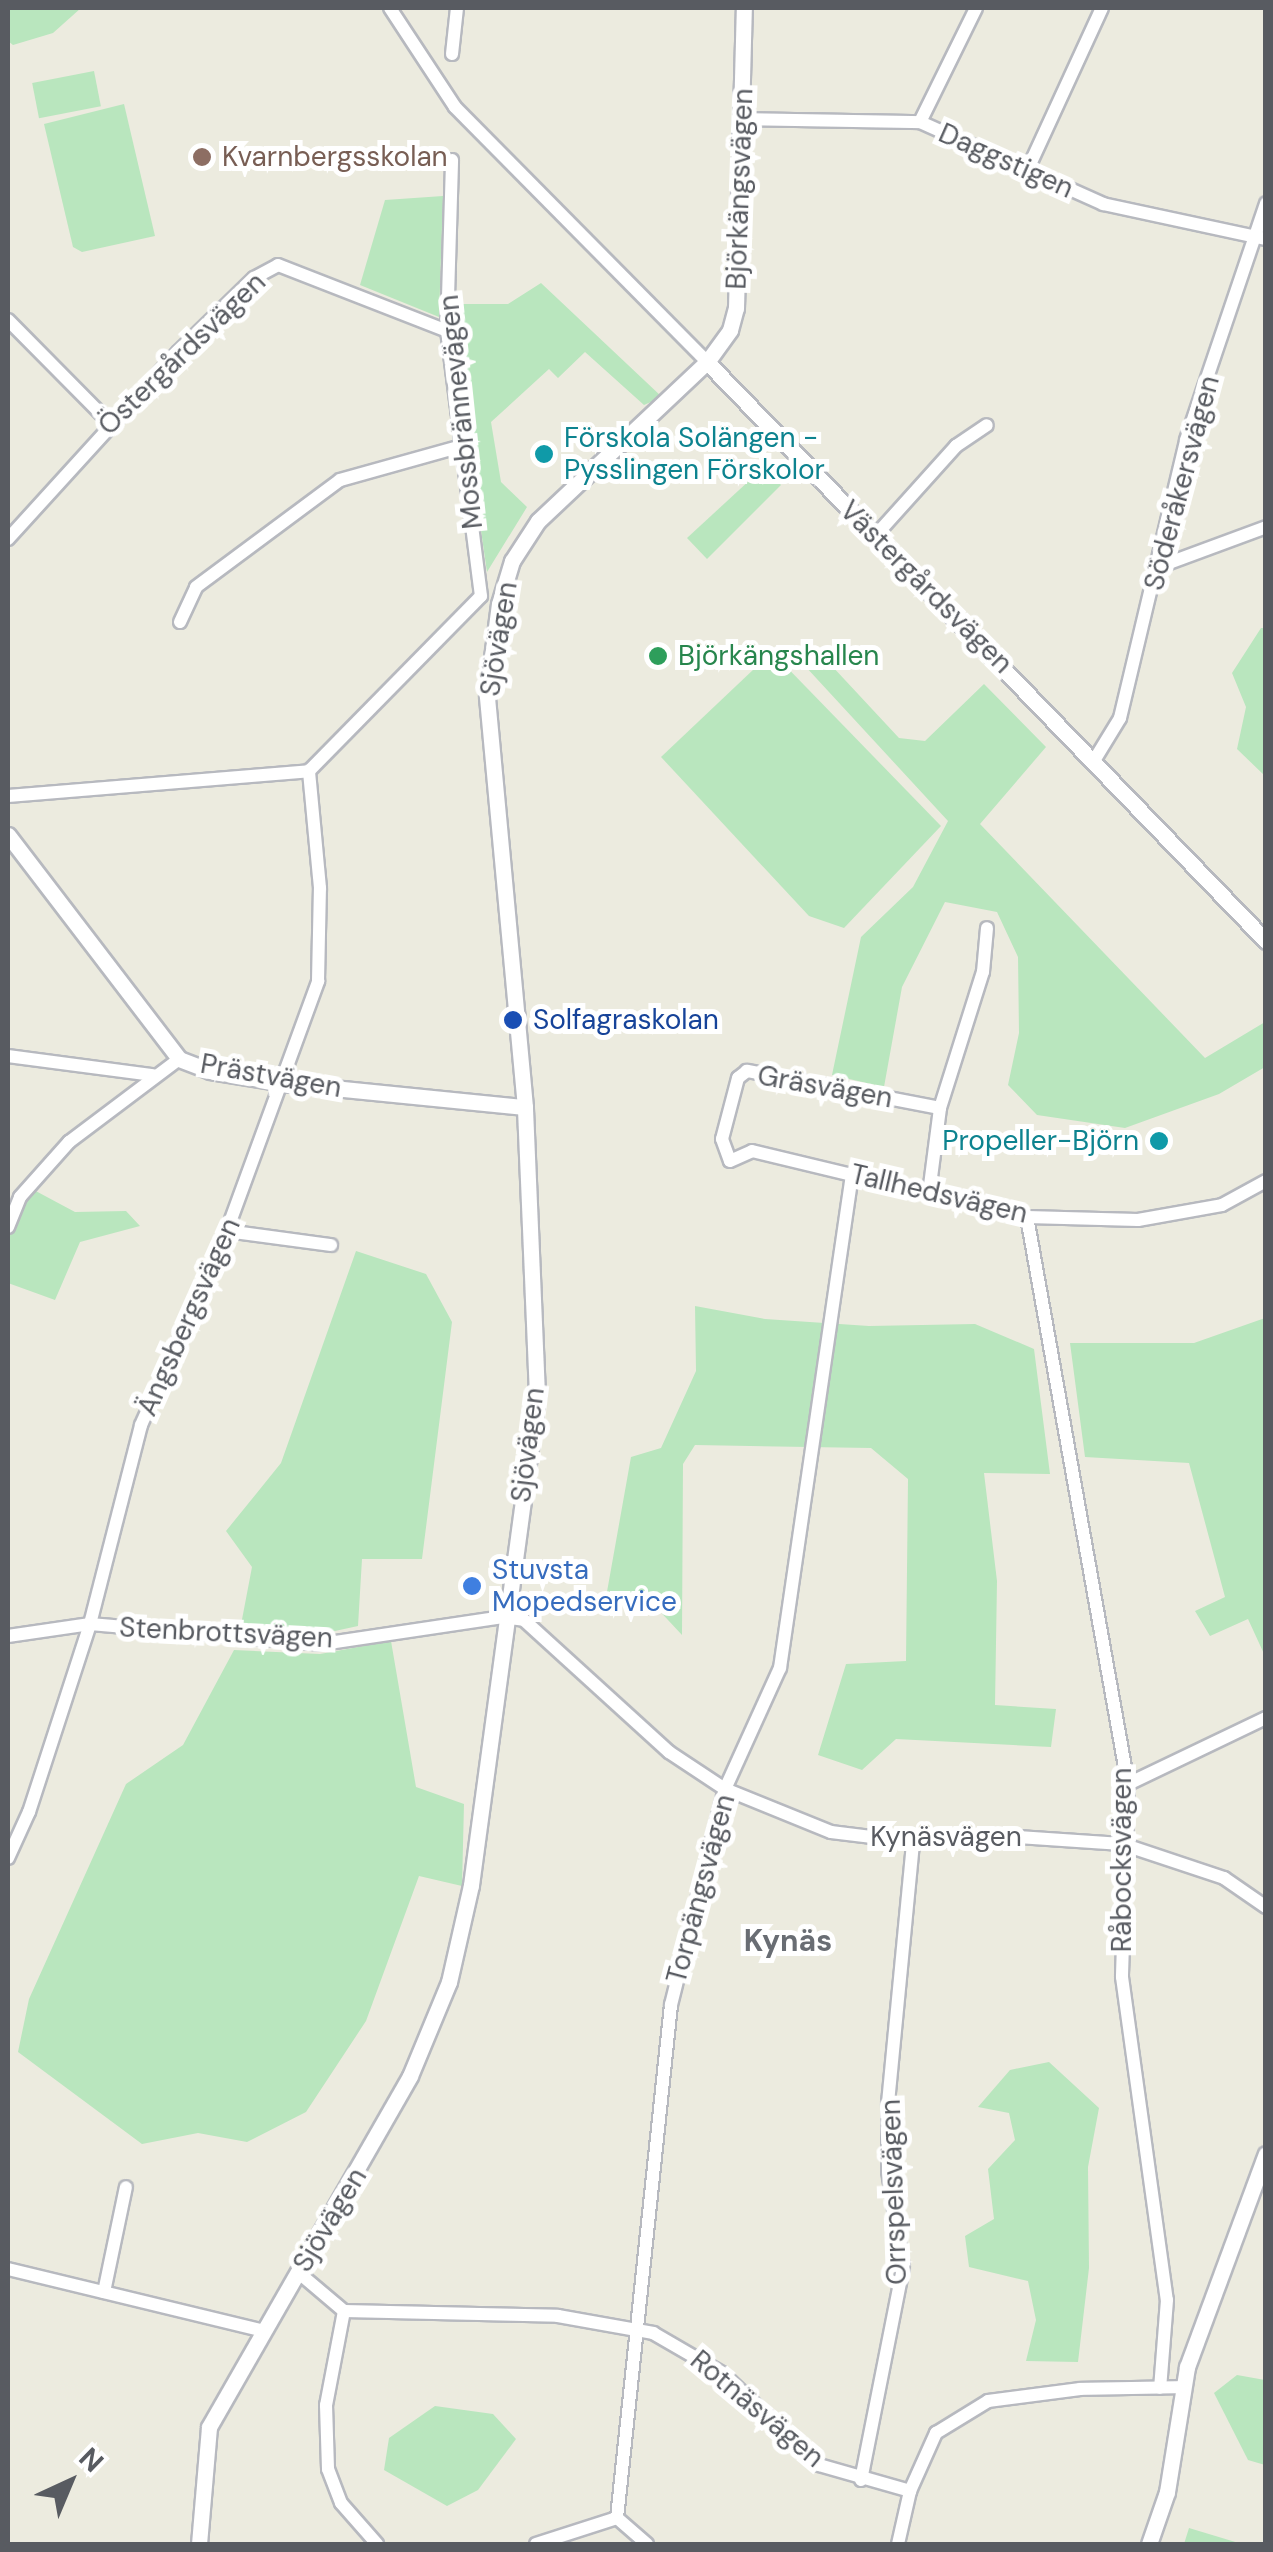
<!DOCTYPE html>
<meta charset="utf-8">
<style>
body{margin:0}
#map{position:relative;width:1273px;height:2552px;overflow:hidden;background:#ecebdf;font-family:"DM Sans",sans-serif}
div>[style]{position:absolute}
.green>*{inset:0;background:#b9e6be;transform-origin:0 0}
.roads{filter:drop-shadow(2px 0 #b7b9bf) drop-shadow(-2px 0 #b7b9bf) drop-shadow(0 2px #b7b9bf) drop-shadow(0 -2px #b7b9bf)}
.minor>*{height:12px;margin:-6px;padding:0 6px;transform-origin:6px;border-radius:6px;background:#fff}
.tertiary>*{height:15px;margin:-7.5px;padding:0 7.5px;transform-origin:7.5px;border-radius:7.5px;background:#fff}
.dots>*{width:28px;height:28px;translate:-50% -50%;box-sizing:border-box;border:5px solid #fff;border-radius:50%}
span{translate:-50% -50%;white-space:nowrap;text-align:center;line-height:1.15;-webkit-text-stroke:10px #fff;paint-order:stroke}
.education-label{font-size:28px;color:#785e54}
.left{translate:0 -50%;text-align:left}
.street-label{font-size:28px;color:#585b61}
.culture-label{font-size:28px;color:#0d838f}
.right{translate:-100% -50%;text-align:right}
.leisure-label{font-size:28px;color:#27864d}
.transit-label{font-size:28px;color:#164399}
.shop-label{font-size:28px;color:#366cbe}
.neighbourhood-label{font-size:30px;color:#696d73;font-weight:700}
.frame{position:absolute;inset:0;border:10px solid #585b61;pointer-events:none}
.north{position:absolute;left:20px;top:2432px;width:100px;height:100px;-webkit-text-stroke:8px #fff;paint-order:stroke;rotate:44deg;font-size:28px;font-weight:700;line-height:40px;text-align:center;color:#585b61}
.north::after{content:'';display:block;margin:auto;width:35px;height:45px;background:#585b61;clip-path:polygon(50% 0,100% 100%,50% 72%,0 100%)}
</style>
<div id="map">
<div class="green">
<div style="clip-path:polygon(8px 8px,81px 8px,53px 33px,13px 45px,8px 41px)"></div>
<div style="left:94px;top:71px;width:36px;height:63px;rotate:79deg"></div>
<div style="clip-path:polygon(124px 104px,155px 236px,82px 252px,73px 247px,44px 124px)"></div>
<div style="clip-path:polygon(443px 196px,439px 317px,360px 285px,385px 200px)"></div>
<div style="clip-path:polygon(541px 283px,662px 397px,644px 405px,585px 352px,558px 378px,549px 369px,491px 422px,501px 482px,527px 507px,487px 572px,470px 455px,461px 304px,508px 304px)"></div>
<div style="clip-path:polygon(764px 467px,781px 485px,707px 559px,687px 538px)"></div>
<div style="clip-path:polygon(1261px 628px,1265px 628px,1265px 776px,1237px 749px,1246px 707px,1232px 673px)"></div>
<div style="clip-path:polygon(818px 651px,899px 738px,925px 741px,984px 684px,1046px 747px,980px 824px,1205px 1058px,1265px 1022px,1265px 1067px,1219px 1094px,1125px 1128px,1037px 1115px,1008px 1085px,1019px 1033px,1018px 957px,997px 912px,945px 902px,902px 987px,884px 1087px,832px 1075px,861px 937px,913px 887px,948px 821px,805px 666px)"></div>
<div style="clip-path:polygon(772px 652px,941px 826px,844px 928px,809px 916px,661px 757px)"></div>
<div style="clip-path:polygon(32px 1189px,75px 1212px,126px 1211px,140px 1226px,80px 1242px,55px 1300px,8px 1283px,8px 1235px)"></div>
<div style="clip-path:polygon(356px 1251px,426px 1274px,452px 1322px,422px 1559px,362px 1559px,358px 1626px,321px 1634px,240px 1630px,252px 1567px,226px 1531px,281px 1463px)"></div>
<div style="clip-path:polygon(695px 1306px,765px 1319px,869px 1326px,975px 1324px,1034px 1349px,1050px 1474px,984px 1473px,997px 1581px,995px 1705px,1056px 1709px,1051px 1747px,896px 1739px,862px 1770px,818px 1755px,846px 1664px,906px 1661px,908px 1479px,871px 1448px,695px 1445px,683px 1464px,682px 1635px,654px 1605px,605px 1603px,631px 1457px,661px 1448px,696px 1371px)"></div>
<div style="clip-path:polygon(1265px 1318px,1266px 1318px,1265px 1656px,1248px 1619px,1210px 1636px,1195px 1611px,1225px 1597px,1189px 1463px,1085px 1457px,1070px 1343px,1194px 1343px)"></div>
<div style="clip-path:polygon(391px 1641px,416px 1787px,464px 1804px,462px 1886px,419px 1876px,366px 2021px,306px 2112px,247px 2142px,198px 2133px,142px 2144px,18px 2052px,29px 1999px,126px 1784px,183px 1745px,234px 1650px,320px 1654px)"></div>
<div style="clip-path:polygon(1049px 2062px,1099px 2108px,1088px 2167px,1089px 2268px,1078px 2362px,1026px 2361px,1036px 2320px,1028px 2281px,969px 2267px,965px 2236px,994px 2219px,988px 2169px,1015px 2140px,1009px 2113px,978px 2107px,1010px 2070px)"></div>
<div style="clip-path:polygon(1237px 2375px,1265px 2380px,1265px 2465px,1248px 2460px,1214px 2393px)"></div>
<div style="clip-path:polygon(435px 2406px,493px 2414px,516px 2439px,478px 2490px,447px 2506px,384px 2470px,389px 2438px)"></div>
<div style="clip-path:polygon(1189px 2528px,1242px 2544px,1184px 2544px)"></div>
</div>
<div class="roads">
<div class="minor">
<div style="left:390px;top:8px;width:118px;rotate:56.7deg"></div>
<div style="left:455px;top:107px;width:359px;rotate:45.3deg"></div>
<div style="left:452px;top:54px;width:46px;rotate:-83.8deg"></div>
<div style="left:743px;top:119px;width:177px;rotate:1deg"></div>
<div style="left:920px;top:122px;width:201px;rotate:24.1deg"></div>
<div style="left:1103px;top:204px;width:167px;rotate:12.1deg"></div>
<div style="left:920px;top:122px;width:127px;rotate:-63.8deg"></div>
<div style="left:1027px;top:171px;width:179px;rotate:-65.3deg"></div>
<div style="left:8px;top:320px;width:144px;rotate:45.3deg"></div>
<div style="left:876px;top:535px;width:120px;rotate:-48deg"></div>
<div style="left:956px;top:446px;width:37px;rotate:-34deg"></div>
<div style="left:8px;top:539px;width:253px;rotate:-47.7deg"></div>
<div style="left:178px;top:352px;width:106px;rotate:-44.2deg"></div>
<div style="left:254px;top:278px;width:27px;rotate:-28deg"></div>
<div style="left:278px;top:265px;width:181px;rotate:21.3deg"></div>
<div style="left:1158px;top:567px;width:115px;rotate:-20.3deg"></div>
<div style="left:180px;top:622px;width:38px;rotate:-65deg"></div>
<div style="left:196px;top:587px;width:179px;rotate:-36.6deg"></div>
<div style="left:340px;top:480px;width:127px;rotate:-15.6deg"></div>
<div style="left:1095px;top:759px;width:48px;rotate:-58.6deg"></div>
<div style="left:1120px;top:718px;width:286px;rotate:-76.6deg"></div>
<div style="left:1186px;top:440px;width:250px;rotate:-71.3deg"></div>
<div style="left:8px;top:796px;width:302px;rotate:-4.7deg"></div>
<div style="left:309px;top:771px;width:245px;rotate:-45.5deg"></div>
<div style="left:481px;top:596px;width:267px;rotate:-97.3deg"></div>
<div style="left:447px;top:331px;width:171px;rotate:-88.3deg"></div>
<div style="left:8px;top:1056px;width:146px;rotate:7.5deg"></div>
<div style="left:940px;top:1108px;width:197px;rotate:-169.1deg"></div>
<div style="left:747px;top:1071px;width:11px;rotate:142deg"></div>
<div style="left:738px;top:1078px;width:63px;rotate:104.7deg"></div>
<div style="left:722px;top:1139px;width:23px;rotate:70deg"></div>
<div style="left:730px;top:1161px;width:24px;rotate:-24deg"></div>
<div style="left:752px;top:1151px;width:283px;rotate:13.5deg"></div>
<div style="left:1027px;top:1217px;width:111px;rotate:1.5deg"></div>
<div style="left:1138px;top:1220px;width:85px;rotate:-10.1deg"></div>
<div style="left:1222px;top:1205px;width:50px;rotate:-28.6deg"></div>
<div style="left:929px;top:1193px;width:86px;rotate:-82.6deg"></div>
<div style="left:940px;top:1108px;width:143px;rotate:-72.5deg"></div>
<div style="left:983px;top:972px;width:44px;rotate:-84.8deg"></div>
<div style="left:1027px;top:1217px;width:576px;rotate:79.9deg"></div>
<div style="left:1128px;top:1784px;width:193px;rotate:91.8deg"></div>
<div style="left:1122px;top:1977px;width:326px;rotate:82.1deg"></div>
<div style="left:1167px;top:2300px;width:88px;rotate:94.5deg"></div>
<div style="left:8px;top:1227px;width:32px;rotate:-68deg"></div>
<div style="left:20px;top:1197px;width:74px;rotate:-48.3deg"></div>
<div style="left:69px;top:1142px;width:138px;rotate:-37deg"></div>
<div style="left:227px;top:1231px;width:105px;rotate:7.7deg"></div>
<div style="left:8px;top:1636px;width:83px;rotate:-8.3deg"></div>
<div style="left:90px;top:1624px;width:233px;rotate:4.9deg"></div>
<div style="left:322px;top:1644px;width:183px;rotate:-8.5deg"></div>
<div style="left:503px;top:1617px;width:21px;rotate:8deg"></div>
<div style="left:524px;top:1620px;width:196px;rotate:42.3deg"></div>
<div style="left:669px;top:1752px;width:67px;rotate:33.5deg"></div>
<div style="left:725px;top:1789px;width:114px;rotate:22.1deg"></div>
<div style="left:831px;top:1832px;width:83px;rotate:7deg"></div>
<div style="left:913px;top:1842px;width:105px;rotate:-2.7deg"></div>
<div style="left:1018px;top:1837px;width:104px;rotate:3.9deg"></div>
<div style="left:1122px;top:1844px;width:108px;rotate:18.4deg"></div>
<div style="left:1224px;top:1878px;width:51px;rotate:34.6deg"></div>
<div style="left:1128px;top:1784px;width:153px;rotate:-25.6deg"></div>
<div style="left:8px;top:1858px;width:51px;rotate:-65.5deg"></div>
<div style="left:29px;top:1812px;width:198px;rotate:-72deg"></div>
<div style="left:90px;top:1624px;width:205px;rotate:-75.6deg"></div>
<div style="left:141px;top:1425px;width:187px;rotate:-65.6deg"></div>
<div style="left:218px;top:1255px;width:292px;rotate:-69.9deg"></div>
<div style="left:318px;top:981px;width:93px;rotate:-88.8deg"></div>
<div style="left:320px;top:888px;width:118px;rotate:-95.4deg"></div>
<div style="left:8px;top:2269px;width:260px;rotate:13.6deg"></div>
<div style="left:299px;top:2273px;width:59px;rotate:40.2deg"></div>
<div style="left:344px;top:2311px;width:214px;rotate:1.3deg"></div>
<div style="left:558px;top:2316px;width:97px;rotate:10.1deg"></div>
<div style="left:653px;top:2333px;width:80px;rotate:30.1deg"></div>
<div style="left:722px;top:2373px;width:134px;rotate:43.5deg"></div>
<div style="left:819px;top:2465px;width:95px;rotate:15.9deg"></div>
<div style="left:910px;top:2491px;width:64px;rotate:-65.9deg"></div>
<div style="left:936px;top:2433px;width:61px;rotate:-31.6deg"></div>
<div style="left:988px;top:2401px;width:93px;rotate:-7.4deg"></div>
<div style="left:1080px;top:2389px;width:103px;rotate:-1.1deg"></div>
<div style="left:104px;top:2292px;width:107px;rotate:-78.2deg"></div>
<div style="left:344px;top:2311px;width:96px;rotate:100.8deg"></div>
<div style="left:326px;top:2405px;width:64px;rotate:88.2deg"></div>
<div style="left:328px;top:2469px;width:36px;rotate:69deg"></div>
<div style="left:341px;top:2503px;width:55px;rotate:48.7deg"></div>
<div style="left:861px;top:2480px;width:217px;rotate:-78.8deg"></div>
<div style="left:903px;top:2267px;width:97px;rotate:-98.9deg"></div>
<div style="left:888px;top:2171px;width:68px;rotate:-90deg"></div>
<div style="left:888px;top:2103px;width:262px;rotate:-84.5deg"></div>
<div style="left:536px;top:2544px;width:85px;rotate:-17.8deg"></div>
<div style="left:647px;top:2544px;width:40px;rotate:-139deg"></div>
<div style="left:617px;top:2518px;width:516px;rotate:-83.99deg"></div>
<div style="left:671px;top:2005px;width:223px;rotate:-76deg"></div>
<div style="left:725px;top:1789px;width:133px;rotate:-65.6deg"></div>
<div style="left:780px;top:1668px;width:499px;rotate:-81.7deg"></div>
<div style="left:898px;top:2544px;width:54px;rotate:-77.2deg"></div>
</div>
<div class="tertiary">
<div style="left:707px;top:362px;width:805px;rotate:46.01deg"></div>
<div style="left:8px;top:835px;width:282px;rotate:52.6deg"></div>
<div style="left:179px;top:1059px;width:33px;rotate:21deg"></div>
<div style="left:210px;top:1071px;width:74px;rotate:9.3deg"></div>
<div style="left:283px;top:1083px;width:243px;rotate:5.7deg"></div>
<div style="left:199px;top:2544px;width:117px;rotate:-85.1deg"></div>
<div style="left:209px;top:2427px;width:404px;rotate:-60.2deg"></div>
<div style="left:410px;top:2076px;width:102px;rotate:-67.5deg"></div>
<div style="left:449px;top:1982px;width:99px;rotate:-77.2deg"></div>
<div style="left:471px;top:1885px;width:494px;rotate:-82.3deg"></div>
<div style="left:537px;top:1395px;width:288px;rotate:-92.4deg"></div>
<div style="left:525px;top:1107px;width:413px;rotate:-95.3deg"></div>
<div style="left:487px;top:696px;width:93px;rotate:-82.6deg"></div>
<div style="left:499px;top:604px;width:45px;rotate:-73.2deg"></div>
<div style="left:512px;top:561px;width:48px;rotate:-57deg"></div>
<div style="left:538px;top:521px;width:232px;rotate:-43.3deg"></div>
<div style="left:707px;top:362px;width:39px;rotate:-54deg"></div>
<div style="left:730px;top:330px;width:23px;rotate:-75deg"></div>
<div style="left:736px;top:308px;width:300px;rotate:-88.5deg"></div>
<div style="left:1149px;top:2544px;width:55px;rotate:-70.9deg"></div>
<div style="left:1167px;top:2492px;width:127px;rotate:-80.9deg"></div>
<div style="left:1187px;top:2367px;width:227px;rotate:-69.7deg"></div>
</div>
</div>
<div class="dots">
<div style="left:202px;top:157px;background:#8d6e63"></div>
<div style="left:544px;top:454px;background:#0f9aa8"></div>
<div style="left:658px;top:656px;background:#2e9e5b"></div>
<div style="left:513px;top:1020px;background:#1a4fb4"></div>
<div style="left:1159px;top:1141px;background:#0f9aa8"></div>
<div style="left:472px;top:1586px;background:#3f7fe0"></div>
</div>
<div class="education-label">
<span class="left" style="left:222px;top:157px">Kvarnbergsskolan</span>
</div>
<div class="street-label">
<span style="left:1006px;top:161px;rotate:24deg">Daggstigen</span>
<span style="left:740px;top:189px;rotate:-88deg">Björkängsvägen</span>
<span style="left:182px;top:354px;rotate:-44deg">Östergårdsvägen</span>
<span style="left:461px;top:412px;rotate:-96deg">Mossbrännevägen</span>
<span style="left:1182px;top:483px;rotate:-75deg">Söderåkersvägen</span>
<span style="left:926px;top:587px;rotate:45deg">Västergårdsvägen</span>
<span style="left:499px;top:639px;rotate:-81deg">Sjövägen</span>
<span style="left:271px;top:1076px;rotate:10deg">Prästvägen</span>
<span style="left:825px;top:1087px;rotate:10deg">Gräsvägen</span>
<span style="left:939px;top:1194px;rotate:13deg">Tallhedsvägen</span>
<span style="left:189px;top:1317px;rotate:-66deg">Ängsbergsvägen</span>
<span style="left:528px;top:1445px;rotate:-83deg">Sjövägen</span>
<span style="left:226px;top:1633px;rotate:3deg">Stenbrottsvägen</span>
<span style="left:946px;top:1837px">Kynäsvägen</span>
<span style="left:1122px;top:1860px;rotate:-90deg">Råbocksvägen</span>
<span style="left:701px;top:1889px;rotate:-75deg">Torpängsvägen</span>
<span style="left:894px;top:2192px;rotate:-92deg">Orrspelsvägen</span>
<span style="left:330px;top:2220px;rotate:-59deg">Sjövägen</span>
<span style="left:757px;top:2409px;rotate:40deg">Rotnäsvägen</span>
</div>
<div class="culture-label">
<span class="left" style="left:564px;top:454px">Förskola Solängen -<br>Pysslingen Förskolor</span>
<span class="right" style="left:1139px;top:1141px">Propeller-Björn</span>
</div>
<div class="leisure-label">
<span class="left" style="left:678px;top:656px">Björkängshallen</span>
</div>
<div class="transit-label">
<span class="left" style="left:533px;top:1020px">Solfagraskolan</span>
</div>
<div class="shop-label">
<span class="left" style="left:492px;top:1586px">Stuvsta<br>Mopedservice</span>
</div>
<div class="neighbourhood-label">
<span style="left:788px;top:1941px">Kynäs</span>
</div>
<div class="frame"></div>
<div class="north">N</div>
</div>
